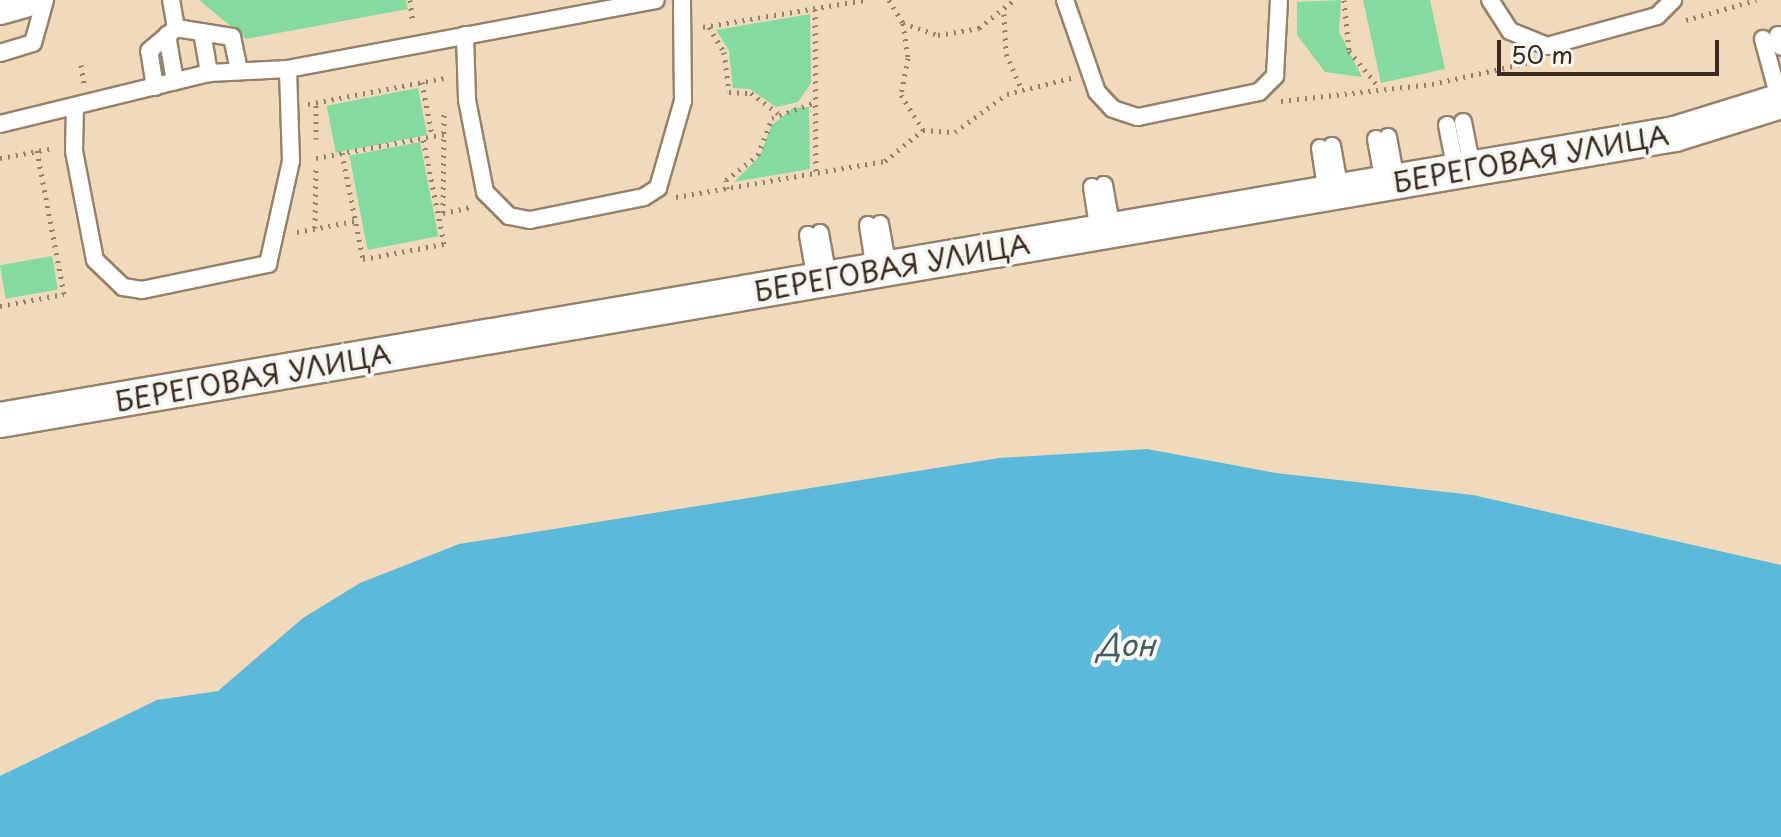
<!DOCTYPE html>
<meta charset="utf-8">
<style>
body{margin:0}
#map{position:relative;width:1781px;height:837px;overflow:hidden;background:#f1dabb;font-family:"Playpen Sans",sans-serif}
div>[style]{position:absolute}
.green>*{inset:0;background:#85db9f;transform-origin:0 0}
.water>*{inset:0;background:#5cb9da}
.path>*{height:5px;margin-top:-2.5px;transform-origin:0;background:repeating-linear-gradient(90deg,#96826c 0 2px,transparent 0 8px)}
.roads{filter:drop-shadow(2px 0 #96826c) drop-shadow(-2px 0 #96826c) drop-shadow(0 2px #96826c) drop-shadow(0 -2px #96826c)}
.lane>*{height:16px;margin:-8px;padding:0 8px;transform-origin:8px;border-radius:8px;background:#fff}
.street>*{height:34px;margin:-17px;padding:0 17px;transform-origin:17px;border-radius:17px;background:#fff}
span{translate:-50% -50%;white-space:nowrap;text-align:center;line-height:1.15;-webkit-text-stroke:8px #f6f6f2;paint-order:stroke}
.street-label{font-size:28px;color:#3b2a1e}
.water-label{font-size:30px;color:#475c60;font-style:italic}
.scale{position:absolute;left:1497px;top:40px;width:222px;height:36px;box-sizing:border-box;border:4px solid #3b2a1e;border-top:0;padding-left:10px;font-size:24px;line-height:28px;white-space:nowrap;color:#3b2a1e;-webkit-text-stroke:6px #f6f6f2;paint-order:stroke}
</style>
<div id="map">
<div class="green">
<div style="clip-path:polygon(199px 0,406px 0,408px 9px,246px 39px)"></div>
<div style="clip-path:polygon(1341px 0,1339px 32px,1362px 77px,1325px 72px,1297px 35px,1297px 2px)"></div>
<div style="clip-path:polygon(1363px 0,1430px 0,1445px 69px,1381px 83px)"></div>
<div style="clip-path:polygon(810px 14px,811px 83px,798px 102px,776px 107px,750px 89px,733px 88px,729px 51px,716px 30px)"></div>
<div style="left:418px;top:88px;width:48px;height:93px;rotate:79deg"></div>
<div style="clip-path:polygon(809px 107px,810px 169px,734px 182px,760px 156px,771px 126px,793px 108px)"></div>
<div style="left:420px;top:142px;width:96px;height:72px;rotate:79deg"></div>
<div style="left:52px;top:256px;width:34px;height:53px;rotate:80deg"></div>
</div>
<div class="water">
<div style="clip-path:polygon(1147px 449px,1276px 473px,1473px 495px,1781px 565px,1781px 837px,0 837px,0 776px,157px 700px,218px 691px,303px 618px,360px 583px,459px 544px,999px 458px)"></div>
</div>
<div class="path">
<div style="left:410px;top:0;width:23px;rotate:83deg"></div>
<div style="left:889px;top:0;width:27px;rotate:59deg"></div>
<div style="left:903px;top:23px;width:37px;rotate:19deg"></div>
<div style="left:938px;top:35px;width:42px;rotate:-9.7deg"></div>
<div style="left:979px;top:28px;width:45px;rotate:-38.7deg"></div>
<div style="left:1344px;top:0;width:51px;rotate:84.4deg"></div>
<div style="left:1349px;top:51px;width:47px;rotate:50.2deg"></div>
<div style="left:815px;top:9px;width:165px;rotate:89.7deg"></div>
<div style="left:1004px;top:14px;width:40px;rotate:87.1deg"></div>
<div style="left:1006px;top:54px;width:36px;rotate:66deg"></div>
<div style="left:1686px;top:20px;width:73px;rotate:-15.9deg"></div>
<div style="left:903px;top:23px;width:35px;rotate:82deg"></div>
<div style="left:908px;top:58px;width:38px;rotate:101deg"></div>
<div style="left:901px;top:95px;width:41px;rotate:57.8deg"></div>
<div style="left:923px;top:130px;width:32px;rotate:4deg"></div>
<div style="left:955px;top:132px;width:64px;rotate:-36.2deg"></div>
<div style="left:1007px;top:94px;width:66px;rotate:-14deg"></div>
<div style="left:703px;top:27px;width:164px;rotate:-9.5deg"></div>
<div style="left:709px;top:27px;width:29px;rotate:59deg"></div>
<div style="left:724px;top:52px;width:40px;rotate:82.9deg"></div>
<div style="left:729px;top:92px;width:22px;rotate:3deg"></div>
<div style="left:751px;top:93px;width:34px;rotate:37deg"></div>
<div style="left:81px;top:65px;width:19px;rotate:81deg"></div>
<div style="left:422px;top:82px;width:55px;rotate:79.5deg"></div>
<div style="left:1281px;top:101px;width:152px;rotate:-6.4deg"></div>
<div style="left:1432px;top:84px;width:97px;rotate:-12.5deg"></div>
<div style="left:308px;top:104px;width:138px;rotate:-10.8deg"></div>
<div style="left:316px;top:139px;width:37px;rotate:-90deg"></div>
<div style="left:342px;top:153px;width:108px;rotate:78.8deg"></div>
<div style="left:363px;top:259px;width:82px;rotate:-10.5deg"></div>
<div style="left:444px;top:244px;width:108px;rotate:-101.2deg"></div>
<div style="left:0;top:158px;width:55px;rotate:-10.5deg"></div>
<div style="left:316px;top:158px;width:130px;rotate:-10.6deg"></div>
<div style="left:727px;top:189px;width:9px;rotate:-96deg"></div>
<div style="left:726px;top:180px;width:41px;rotate:-38deg"></div>
<div style="left:758px;top:155px;width:40px;rotate:-69deg"></div>
<div style="left:772px;top:118px;width:47px;rotate:-20deg"></div>
<div style="left:676px;top:197px;width:212px;rotate:-9.8deg"></div>
<div style="left:885px;top:161px;width:49px;rotate:-39.2deg"></div>
<div style="left:443px;top:213px;width:99px;rotate:-89.4deg"></div>
<div style="left:443px;top:213px;width:30px;rotate:-12deg"></div>
<div style="left:315px;top:228px;width:63px;rotate:-89.1deg"></div>
<div style="left:297px;top:232px;width:59px;rotate:-10.7deg"></div>
<div style="left:0;top:306px;width:65px;rotate:-10.6deg"></div>
<div style="left:64px;top:294px;width:146px;rotate:-100.7deg"></div>
</div>
<div class="roads">
<div class="lane">
<div style="left:1065px;top:0;width:97px;rotate:70.8deg"></div>
<div style="left:1097px;top:92px;width:23px;rotate:47deg"></div>
<div style="left:1113px;top:109px;width:26px;rotate:18deg"></div>
<div style="left:1138px;top:117px;width:124px;rotate:-11.7deg"></div>
<div style="left:1259px;top:92px;width:23px;rotate:-45deg"></div>
<div style="left:1275px;top:76px;width:76px;rotate:-87deg"></div>
<div style="left:1490px;top:0;width:37px;rotate:57deg"></div>
<div style="left:1510px;top:31px;width:40px;rotate:22deg"></div>
<div style="left:1547px;top:46px;width:114px;rotate:-15.3deg"></div>
<div style="left:1657px;top:16px;width:23px;rotate:-45deg"></div>
<div style="left:176px;top:28px;width:57px;rotate:9.1deg"></div>
<div style="left:232px;top:37px;width:35px;rotate:78deg"></div>
<div style="left:202px;top:32px;width:42px;rotate:80.3deg"></div>
<div style="left:167px;top:35px;width:47px;rotate:80.1deg"></div>
<div style="left:465px;top:35px;width:65px;rotate:88.2deg"></div>
<div style="left:467px;top:100px;width:94px;rotate:78.9deg"></div>
<div style="left:485px;top:192px;width:34px;rotate:45deg"></div>
<div style="left:509px;top:216px;width:21px;rotate:11deg"></div>
<div style="left:530px;top:220px;width:116px;rotate:-11.4deg"></div>
<div style="left:644px;top:197px;width:17px;rotate:-33deg"></div>
<div style="left:658px;top:188px;width:91px;rotate:-74deg"></div>
<div style="left:683px;top:101px;width:101px;rotate:-90.6deg"></div>
<div style="left:1778px;top:35px;width:12px;rotate:76deg"></div>
<div style="left:1763px;top:39px;width:65px;rotate:74.9deg"></div>
<div style="left:0;top:53px;width:34px;rotate:-17deg"></div>
<div style="left:33px;top:43px;width:45px;rotate:-74.4deg"></div>
<div style="left:155px;top:87px;width:36px;rotate:-99deg"></div>
<div style="left:149px;top:51px;width:35px;rotate:-40deg"></div>
<div style="left:176px;top:28px;width:28px;rotate:-100deg"></div>
<div style="left:75px;top:106px;width:45px;rotate:91.3deg"></div>
<div style="left:74px;top:151px;width:111px;rotate:79.1deg"></div>
<div style="left:95px;top:260px;width:39px;rotate:44deg"></div>
<div style="left:123px;top:287px;width:19px;rotate:9deg"></div>
<div style="left:142px;top:290px;width:129px;rotate:-11.7deg"></div>
<div style="left:268px;top:264px;width:106px;rotate:-77.4deg"></div>
<div style="left:291px;top:161px;width:92px;rotate:-91.9deg"></div>
<div style="left:1463px;top:122px;width:47px;rotate:78.9deg"></div>
<div style="left:0;top:124px;width:215px;rotate:-13.7deg"></div>
<div style="left:209px;top:73px;width:79px;rotate:-2.9deg"></div>
<div style="left:288px;top:69px;width:374px;rotate:-10.6deg"></div>
<div style="left:1447px;top:125px;width:47px;rotate:78.9deg"></div>
<div style="left:1388px;top:137px;width:45px;rotate:79.7deg"></div>
<div style="left:1376px;top:139px;width:45px;rotate:79.7deg"></div>
<div style="left:1332px;top:146px;width:46px;rotate:79.9deg"></div>
<div style="left:1320px;top:148px;width:46px;rotate:81.2deg"></div>
<div style="left:1104px;top:185px;width:46px;rotate:79.9deg"></div>
<div style="left:1092px;top:187px;width:46px;rotate:81.2deg"></div>
<div style="left:880px;top:224px;width:45px;rotate:79.7deg"></div>
<div style="left:868px;top:225px;width:46px;rotate:81.2deg"></div>
<div style="left:820px;top:233px;width:46px;rotate:79.9deg"></div>
<div style="left:808px;top:235px;width:46px;rotate:79.9deg"></div>
</div>
<div class="street">
<div style="left:0;top:7px;width:26px;rotate:-16deg"></div>
<div style="left:0;top:420px;width:1699px;rotate:-9.69deg"></div>
<div style="left:1675px;top:134px;width:111px;rotate:-17.3deg"></div>
</div>
</div>
<div class="street-label">
<span style="left:1531px;top:158px;rotate:-10deg">БЕРЕГОВАЯ УЛИЦА</span>
<span style="left:892px;top:267px;rotate:-10deg">БЕРЕГОВАЯ УЛИЦА</span>
<span style="left:253px;top:377px;rotate:-10deg">БЕРЕГОВАЯ УЛИЦА</span>
</div>
<div class="water-label">
<span style="left:1126px;top:644px">Дон</span>
</div>
<div class="scale">50 m</div>
</div>
